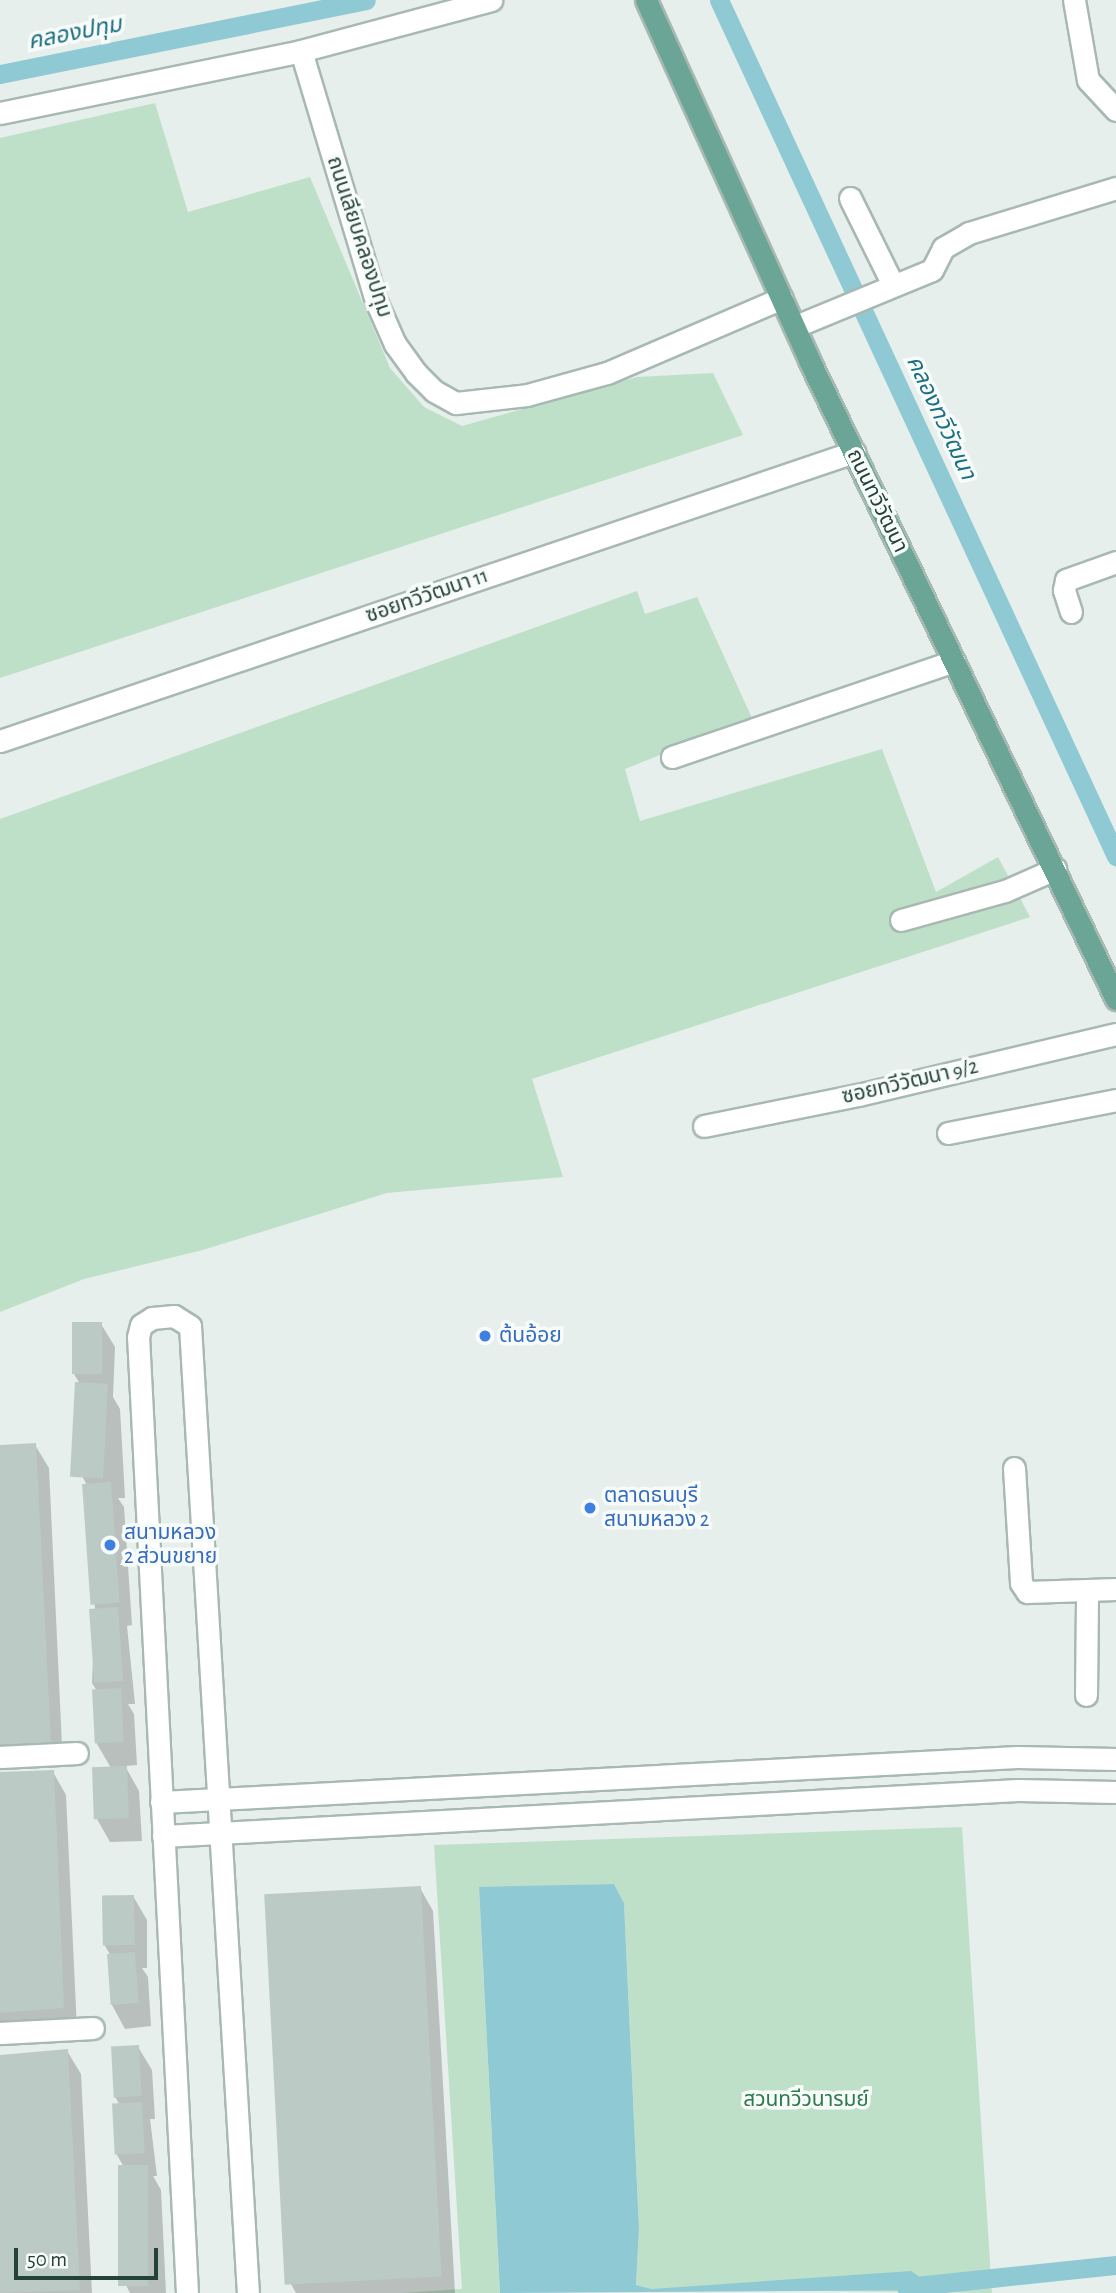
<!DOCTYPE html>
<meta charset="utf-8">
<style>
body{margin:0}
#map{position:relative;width:1116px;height:2293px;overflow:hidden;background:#e6efeb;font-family:"Alegreya Sans","Noto Sans Thai",sans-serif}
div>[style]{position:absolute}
.green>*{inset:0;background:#bfe0c8}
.water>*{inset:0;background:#8ec9d4}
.shadow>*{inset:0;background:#0003}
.canal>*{height:19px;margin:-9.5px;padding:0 9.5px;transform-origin:9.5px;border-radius:9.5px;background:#8ec9d4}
.building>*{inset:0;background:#bbcac4;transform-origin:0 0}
.roads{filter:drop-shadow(2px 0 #a8b8b2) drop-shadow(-2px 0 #a8b8b2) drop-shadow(0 2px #a8b8b2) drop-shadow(0 -2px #a8b8b2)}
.minor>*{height:21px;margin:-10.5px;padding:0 10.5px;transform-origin:10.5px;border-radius:10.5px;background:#fff}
.major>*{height:21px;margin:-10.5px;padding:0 10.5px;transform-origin:10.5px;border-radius:10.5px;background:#6aa596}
.dots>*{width:19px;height:19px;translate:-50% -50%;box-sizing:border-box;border:4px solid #f7fbf9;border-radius:50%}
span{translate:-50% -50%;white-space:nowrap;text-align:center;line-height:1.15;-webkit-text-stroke:7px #f7fbf9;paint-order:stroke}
.street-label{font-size:21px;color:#24423a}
.shop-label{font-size:21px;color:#366cbe}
.left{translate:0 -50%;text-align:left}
.park-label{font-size:21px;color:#2d7a4b}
.water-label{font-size:23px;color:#1c6f80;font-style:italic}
.scale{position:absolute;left:14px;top:2248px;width:144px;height:32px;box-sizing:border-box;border:4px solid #24423a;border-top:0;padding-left:9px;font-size:21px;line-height:24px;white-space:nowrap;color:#24423a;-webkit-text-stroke:5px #f7fbf9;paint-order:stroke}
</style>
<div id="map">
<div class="green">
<div style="clip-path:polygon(155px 103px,188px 212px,310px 177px,390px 368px,424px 407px,462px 426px,637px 377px,713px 373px,743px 435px,0 678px,0 138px)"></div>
<div style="clip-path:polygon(637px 591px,645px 614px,697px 597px,752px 718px,625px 769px,640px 821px,882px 749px,936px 892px,998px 857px,1030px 917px,532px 1079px,563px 1177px,387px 1193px,203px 1250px,84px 1279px,0 1312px,0 819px)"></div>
<div style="clip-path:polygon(962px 1827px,992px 2293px,652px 2289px,636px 2285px,639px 2229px,624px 1903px,614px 1884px,479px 1888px,500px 2293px,402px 2293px,462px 2289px,434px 1845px)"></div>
</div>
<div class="water">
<div style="clip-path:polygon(614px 1884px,624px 1903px,639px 2229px,636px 2285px,652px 2289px,911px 2271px,938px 2290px,500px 2293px,479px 1887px)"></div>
</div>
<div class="shadow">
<div style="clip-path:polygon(101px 1324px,115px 1347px,113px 1397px,120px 1409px,125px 1498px,118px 1498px,124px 1507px,132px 1625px,127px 1626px,135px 1704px,128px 1704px,134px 1714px,137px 1765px,125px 1766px,139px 1791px,142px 1841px,110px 1842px,97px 1819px,111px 1768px,97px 1744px,97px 1691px,92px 1683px,95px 1610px,87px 1485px,82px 1476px,80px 1384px,74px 1374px)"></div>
<div style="clip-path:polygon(35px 1445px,49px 1468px,63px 1767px,0 1770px,0 1446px)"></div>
<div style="clip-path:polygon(53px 1772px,66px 1795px,77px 2030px,0 2037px,0 1774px)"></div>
<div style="clip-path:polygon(420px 1888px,433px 1911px,455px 2293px,296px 2293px,291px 2284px,266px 1897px)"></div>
<div style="clip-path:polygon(133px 1896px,147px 1920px,147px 1968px,142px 1968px,148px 1977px,151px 2026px,125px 2029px,112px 2005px,111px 1956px,105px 1946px)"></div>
<div style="clip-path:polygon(138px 2047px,152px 2070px,155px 2119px,150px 2119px,157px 2176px,153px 2176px,161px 2190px,166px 2293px,130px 2293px,126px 2285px,124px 2167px,117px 2155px,120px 2105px,115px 2097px)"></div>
<div style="clip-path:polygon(67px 2051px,81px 2074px,92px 2293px,0 2293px,0 2057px)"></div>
</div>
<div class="canal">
<div style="left:719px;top:0;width:944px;rotate:65.12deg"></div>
<div style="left:0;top:74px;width:373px;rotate:-11.4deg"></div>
<div style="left:906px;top:2287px;width:211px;rotate:-6deg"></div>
</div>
<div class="building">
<div style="left:72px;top:1322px;width:30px;height:52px"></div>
<div style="left:75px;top:1382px;width:33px;height:95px;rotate:3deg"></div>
<div style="clip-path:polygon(36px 1443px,51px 1744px,0 1746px,0 1445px)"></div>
<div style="left:111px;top:1482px;width:121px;height:29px;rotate:86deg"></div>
<div style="left:118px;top:1607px;width:74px;height:29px;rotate:86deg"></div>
<div style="left:121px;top:1688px;width:54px;height:29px;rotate:87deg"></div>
<div style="left:127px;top:1766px;width:52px;height:35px;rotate:88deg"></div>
<div style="clip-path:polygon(54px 1770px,64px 2008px,0 2013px,0 1772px)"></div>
<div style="left:421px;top:1886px;width:391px;height:157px;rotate:87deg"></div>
<div style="left:134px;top:1895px;width:50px;height:32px;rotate:89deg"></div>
<div style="left:135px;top:1952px;width:51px;height:28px;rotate:86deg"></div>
<div style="left:139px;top:2045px;width:51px;height:28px;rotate:87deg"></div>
<div style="clip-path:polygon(68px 2049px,80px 2290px,0 2293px,0 2055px)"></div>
<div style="left:142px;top:2102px;width:51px;height:30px;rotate:87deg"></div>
<div style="left:118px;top:2165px;width:30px;height:121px"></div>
</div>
<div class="roads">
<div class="minor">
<div style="left:1074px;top:0;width:81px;rotate:80.1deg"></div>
<div style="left:1088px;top:80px;width:41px;rotate:47deg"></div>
<div style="left:301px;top:51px;width:197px;rotate:-15deg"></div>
<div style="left:0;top:113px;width:307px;rotate:-11.6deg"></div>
<div style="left:301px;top:51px;width:261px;rotate:73.3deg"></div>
<div style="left:376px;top:301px;width:47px;rotate:66.2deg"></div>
<div style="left:395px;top:344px;width:36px;rotate:54deg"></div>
<div style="left:416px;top:373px;width:25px;rotate:45deg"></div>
<div style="left:434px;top:391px;width:25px;rotate:29deg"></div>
<div style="left:456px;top:403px;width:71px;rotate:-6.4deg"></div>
<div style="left:527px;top:395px;width:83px;rotate:-15.4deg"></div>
<div style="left:607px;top:373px;width:190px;rotate:-23.2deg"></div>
<div style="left:850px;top:198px;width:97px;rotate:63.7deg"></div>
<div style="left:796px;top:326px;width:147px;rotate:-22.4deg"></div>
<div style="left:932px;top:270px;width:25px;rotate:-63deg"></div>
<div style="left:943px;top:248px;width:30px;rotate:-30deg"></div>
<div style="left:969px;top:233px;width:154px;rotate:-17deg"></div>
<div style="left:1071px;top:612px;width:23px;rotate:-108deg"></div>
<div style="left:1064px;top:590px;width:10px;rotate:-79deg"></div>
<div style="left:1066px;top:580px;width:53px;rotate:-19.8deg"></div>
<div style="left:0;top:741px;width:902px;rotate:-18.7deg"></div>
<div style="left:672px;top:757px;width:298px;rotate:-18.8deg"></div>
<div style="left:901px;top:920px;width:108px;rotate:-15.6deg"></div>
<div style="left:1005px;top:891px;width:55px;rotate:-23.7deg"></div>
<div style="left:704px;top:1126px;width:157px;rotate:-11.4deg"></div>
<div style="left:858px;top:1095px;width:265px;rotate:-13.3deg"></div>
<div style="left:948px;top:1133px;width:171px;rotate:-11.1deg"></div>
<div style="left:1014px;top:1468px;width:115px;rotate:86.5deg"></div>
<div style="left:1021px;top:1583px;width:11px;rotate:56deg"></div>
<div style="left:1027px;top:1592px;width:89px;rotate:-1.9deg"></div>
<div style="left:1086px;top:1695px;width:104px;rotate:-89.4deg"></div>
<div style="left:0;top:1757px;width:77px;rotate:-3deg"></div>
<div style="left:161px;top:1802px;width:857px;rotate:-3.01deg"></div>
<div style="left:1017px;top:1757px;width:99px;rotate:1.2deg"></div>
<div style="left:163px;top:1836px;width:856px;rotate:-3.08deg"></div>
<div style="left:1018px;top:1790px;width:98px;rotate:1.2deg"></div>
<div style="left:0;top:2033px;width:93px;rotate:-3.1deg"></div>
<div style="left:187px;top:2293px;width:957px;rotate:-92.93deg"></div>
<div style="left:138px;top:1337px;width:12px;rotate:-76deg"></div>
<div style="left:141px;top:1325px;width:13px;rotate:-32deg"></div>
<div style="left:152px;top:1318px;width:22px;rotate:-5deg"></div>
<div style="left:174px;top:1316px;width:19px;rotate:32deg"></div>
<div style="left:190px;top:1326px;width:969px;rotate:86.57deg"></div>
</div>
<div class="major">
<div style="left:646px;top:0;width:395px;rotate:65.6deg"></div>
<div style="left:809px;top:360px;width:709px;rotate:64.34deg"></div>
</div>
</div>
<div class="dots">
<div style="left:485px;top:1336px;background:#3f7fe0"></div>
<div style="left:590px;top:1508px;background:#3f7fe0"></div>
<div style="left:110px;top:1545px;background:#3f7fe0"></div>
</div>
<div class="street-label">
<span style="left:359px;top:237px;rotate:72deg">ถนนเลียบคลองปทุม</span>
<span style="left:877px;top:501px;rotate:64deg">ถนนทวีวัฒนา</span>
<span style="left:427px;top:596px;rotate:-19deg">ซอยทวีวัฒนา 11</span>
<span style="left:910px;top:1082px;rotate:-13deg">ซอยทวีวัฒนา 9/2</span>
</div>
<div class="shop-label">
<span class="left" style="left:499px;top:1336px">ต้นอ้อย</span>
<span class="left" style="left:604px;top:1508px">ตลาดธนบุรี<br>สนามหลวง 2</span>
<span class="left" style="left:124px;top:1545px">สนามหลวง<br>2 ส่วนขยาย</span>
</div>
<div class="park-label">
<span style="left:806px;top:2100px">สวนทวีวนารมย์</span>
</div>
<div class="water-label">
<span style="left:75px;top:34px;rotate:-11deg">คลองปทุม</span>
<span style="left:940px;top:418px;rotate:65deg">คลองทวีวัฒนา</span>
</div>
<div class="scale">50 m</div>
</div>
